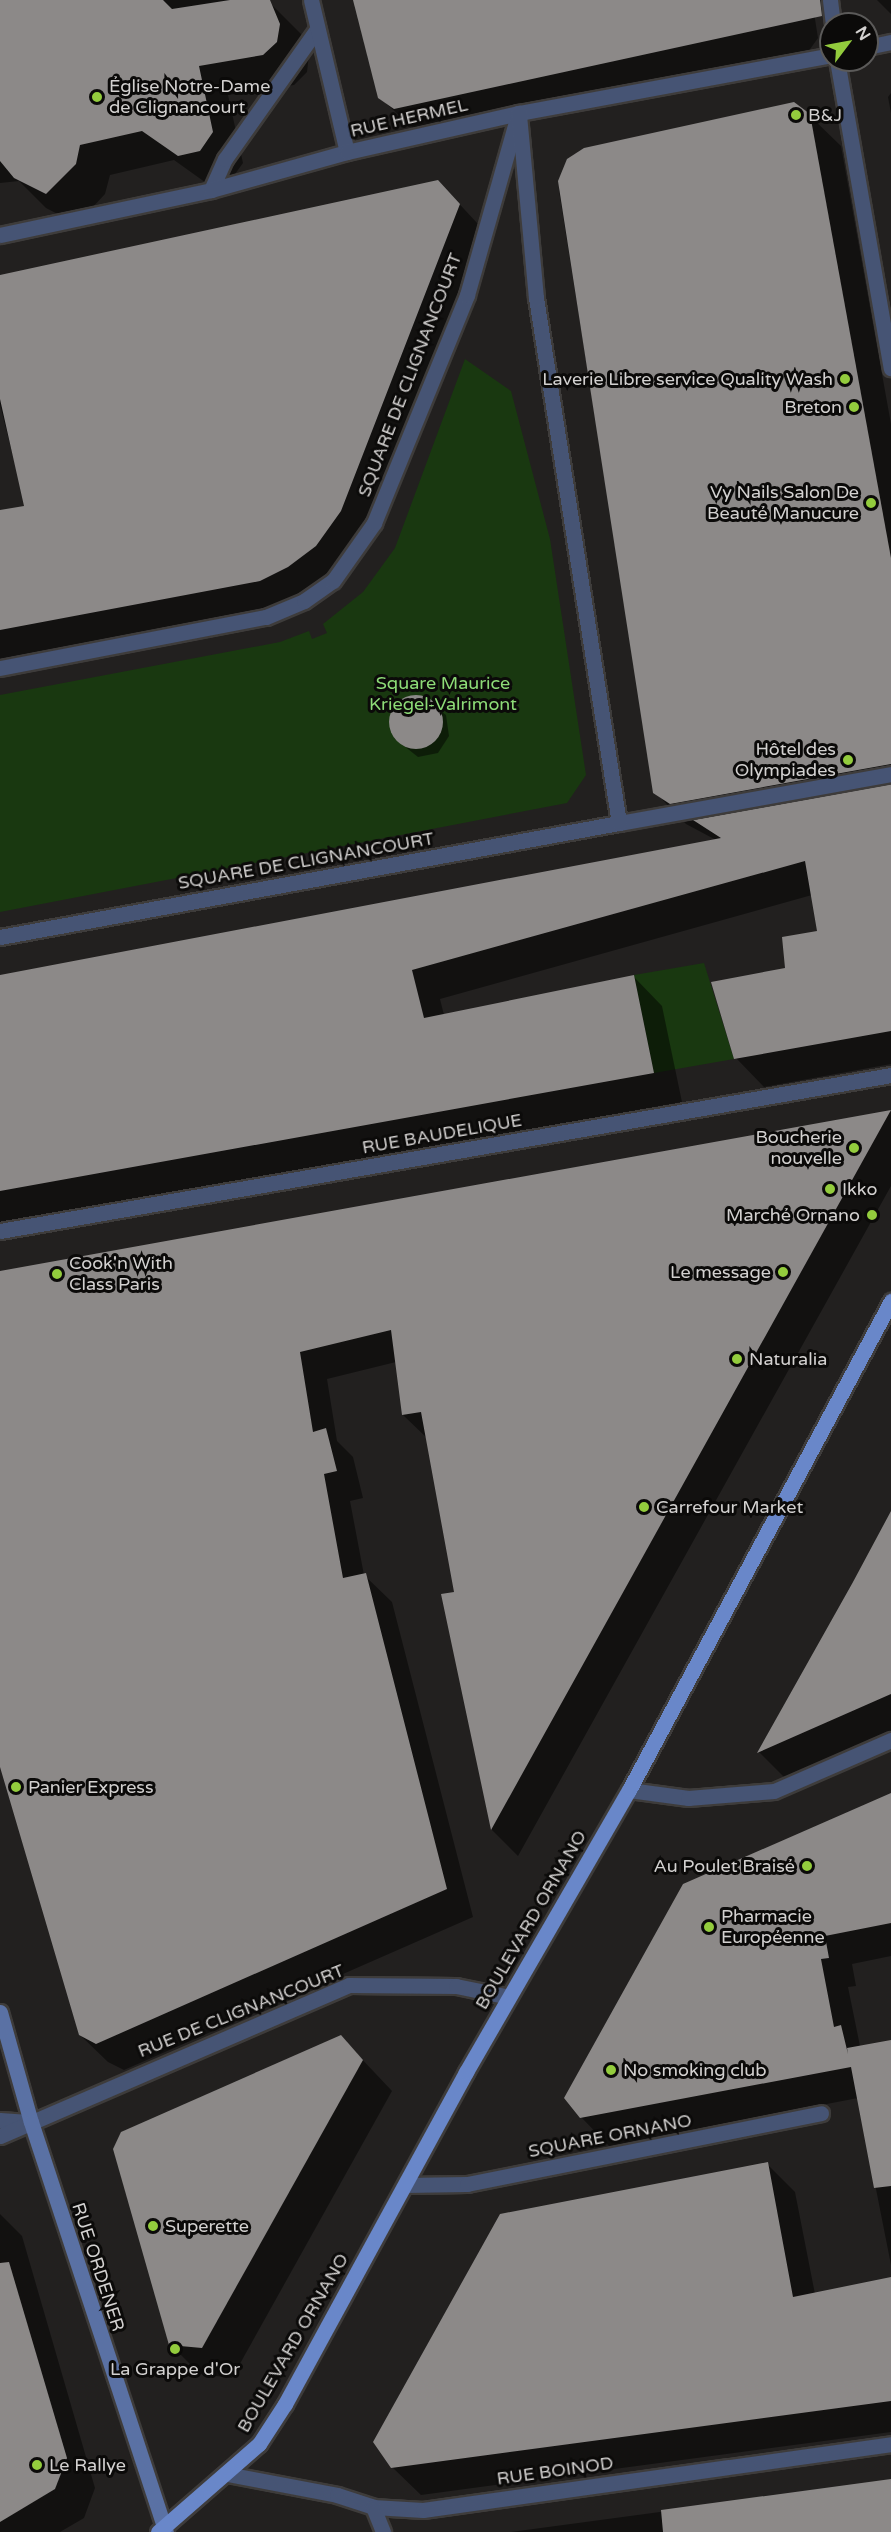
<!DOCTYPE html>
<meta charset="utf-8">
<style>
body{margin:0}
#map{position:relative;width:891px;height:2532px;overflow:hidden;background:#22201f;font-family:"Varela Round",sans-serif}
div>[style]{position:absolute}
.green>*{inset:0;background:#193810}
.shadow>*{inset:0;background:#0007}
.building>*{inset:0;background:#8c8988}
.round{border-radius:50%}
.roads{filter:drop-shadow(2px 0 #3e3c3b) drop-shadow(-2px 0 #3e3c3b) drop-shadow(0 2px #3e3c3b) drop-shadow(0 -2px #3e3c3b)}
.service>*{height:15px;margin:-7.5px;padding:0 7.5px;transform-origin:7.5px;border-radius:7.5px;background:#465474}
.pedestrian>*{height:15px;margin:-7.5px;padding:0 7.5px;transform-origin:7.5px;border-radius:7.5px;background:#465474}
.minor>*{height:15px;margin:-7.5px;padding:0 7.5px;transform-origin:7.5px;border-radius:7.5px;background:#465474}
.secondary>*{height:15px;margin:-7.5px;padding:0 7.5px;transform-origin:7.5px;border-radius:7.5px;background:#5a71a4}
.primary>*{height:15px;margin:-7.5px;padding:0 7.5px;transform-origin:7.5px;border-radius:7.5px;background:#6987c9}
.dots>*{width:16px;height:16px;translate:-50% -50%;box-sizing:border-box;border:3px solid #0b0a09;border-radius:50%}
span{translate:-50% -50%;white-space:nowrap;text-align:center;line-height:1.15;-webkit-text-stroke:6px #0b0a09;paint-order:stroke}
.poi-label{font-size:18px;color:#d3d1d0}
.left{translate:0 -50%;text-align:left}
.right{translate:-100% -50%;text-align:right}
.street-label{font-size:18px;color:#d3d1d0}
.park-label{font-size:18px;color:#8ddb77}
.north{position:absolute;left:819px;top:12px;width:60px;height:60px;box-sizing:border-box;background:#0b0a09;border:2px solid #5b5a59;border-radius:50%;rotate:58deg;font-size:16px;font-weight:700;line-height:24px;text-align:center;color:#d3d1d0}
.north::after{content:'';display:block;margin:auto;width:21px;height:27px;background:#93cc3d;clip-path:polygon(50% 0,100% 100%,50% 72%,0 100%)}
</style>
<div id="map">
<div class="green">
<div style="clip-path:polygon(465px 359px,511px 391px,550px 539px,586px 775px,567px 803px,0 912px,0 695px,280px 642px,309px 631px,312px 639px,327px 633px,323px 624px,363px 592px,395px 548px)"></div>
<div style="clip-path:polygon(704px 963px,734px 1059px,654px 1073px,634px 975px)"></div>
</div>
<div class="shadow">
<div style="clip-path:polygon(0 0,260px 0,270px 3px,301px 34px,309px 55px,307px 72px,294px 85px,228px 95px,243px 163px,230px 181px,209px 185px,174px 160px,110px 175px,105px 194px,77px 224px,46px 208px,19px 181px,0 183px)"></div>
<div style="clip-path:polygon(356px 0,812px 0,818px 38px,808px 52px,423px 137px,379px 97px)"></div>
<div style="clip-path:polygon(877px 0,891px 0,891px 14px)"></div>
<div style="clip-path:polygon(891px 93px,891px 113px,888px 97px)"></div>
<div style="clip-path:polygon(809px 115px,841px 146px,891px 424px,891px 1064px,764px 1087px,736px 1058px,787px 969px,818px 932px,812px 895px,440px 999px,444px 1015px,634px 977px,662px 1006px,682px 1102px,0 1225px,0 976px,716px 840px,686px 824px,655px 792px,559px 191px,563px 171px)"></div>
<div style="clip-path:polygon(438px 181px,491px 238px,373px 543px,341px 584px,293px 612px,0 670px,0 512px,26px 507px,0 405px,0 277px)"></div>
<div style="clip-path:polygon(421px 696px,446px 715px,449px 736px,438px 753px,418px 757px,394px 738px,390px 716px,401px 700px)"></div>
<div style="clip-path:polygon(891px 1112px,891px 1186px,518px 1856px,492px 1830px,443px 1595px,456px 1593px,428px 1439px,403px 1415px,396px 1362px,327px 1379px,337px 1441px,353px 1457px,363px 1498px,350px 1501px,364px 1575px,392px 1602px,473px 1917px,124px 2070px,108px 2062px,80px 2035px,0 1761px,0 1273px)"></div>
<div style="clip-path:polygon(891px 1515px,891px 1734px,787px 1780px,759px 1752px)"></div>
<div style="clip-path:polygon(891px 1795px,891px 1956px,852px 1964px,856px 1986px,848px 1987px,860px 2046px,891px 2042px,891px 2265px,858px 2098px,609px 2146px,581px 2117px)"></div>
<div style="clip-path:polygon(341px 2037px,392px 2091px,232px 2378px,200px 2374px,170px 2344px)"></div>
<div style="clip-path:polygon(767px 2164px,795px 2192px,815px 2294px,891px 2279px,891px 2432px,421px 2495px,392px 2467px)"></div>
<div style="clip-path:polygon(0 2214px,22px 2236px,95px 2488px,84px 2518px,60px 2532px,0 2532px)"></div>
<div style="clip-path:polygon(891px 2481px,891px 2532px,511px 2532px)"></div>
</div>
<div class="building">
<div style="clip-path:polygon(0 0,163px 0,172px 9px,230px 0,270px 0,280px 24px,277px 42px,263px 55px,199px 66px,213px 132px,200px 151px,178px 156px,142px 131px,80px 145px,76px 164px,46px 194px,14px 178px,0 161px)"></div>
<div style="clip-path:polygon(353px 0,820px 0,822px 16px,394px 109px,378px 98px)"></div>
<div style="clip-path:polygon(794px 102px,810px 114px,891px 558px,891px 764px,670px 804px,653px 793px,558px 181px,567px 159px,584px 148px)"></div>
<div style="clip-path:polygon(438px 180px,460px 204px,341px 511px,316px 546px,288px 567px,260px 581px,0 630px,0 510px,24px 506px,0 399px,0 275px)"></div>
<div class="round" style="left:389px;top:695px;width:54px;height:54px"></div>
<div style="clip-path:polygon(891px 784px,891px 1031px,734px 1059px,711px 982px,785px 968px,782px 937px,817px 931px,805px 861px,412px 970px,424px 1018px,634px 975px,654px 1073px,0 1191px,0 975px,721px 838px,693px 820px)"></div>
<div style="clip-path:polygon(891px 1110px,491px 1830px,441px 1594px,454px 1592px,421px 1412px,402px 1415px,391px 1330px,300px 1352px,313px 1432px,326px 1428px,337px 1471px,324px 1474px,343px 1578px,366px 1573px,447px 1889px,96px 2044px,79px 2035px,0 1767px,0 1271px)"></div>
<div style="clip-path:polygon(891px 1511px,891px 1694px,757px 1753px,853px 1582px)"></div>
<div style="clip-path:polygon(891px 1793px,891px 1923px,825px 1936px,829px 1958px,821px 1959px,834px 2027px,841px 2025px,848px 2054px,847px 2048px,891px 2040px,891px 2186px,874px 2188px,851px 2067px,580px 2118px,564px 2098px,683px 1884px)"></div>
<div style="clip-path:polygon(341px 2035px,363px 2060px,202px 2348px,169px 2345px,113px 2149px,121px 2132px)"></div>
<div style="clip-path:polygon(768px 2162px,793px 2297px,891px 2277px,891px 2401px,391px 2468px,373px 2442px,500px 2214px)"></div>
<div style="clip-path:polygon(9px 2262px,67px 2458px,55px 2489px,0 2522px,0 2263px)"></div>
<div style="clip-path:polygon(891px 2479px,891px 2532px,663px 2532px,661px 2510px)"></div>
</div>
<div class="roads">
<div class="service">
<div style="left:211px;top:190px;width:34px;rotate:-66deg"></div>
<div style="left:225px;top:159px;width:159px;rotate:-54.7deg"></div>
</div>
<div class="pedestrian">
<div style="left:405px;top:2185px;width:62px;rotate:-0.9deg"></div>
<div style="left:467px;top:2184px;width:361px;rotate:-11.3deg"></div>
</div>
<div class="minor">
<div style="left:311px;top:0;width:156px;rotate:76.7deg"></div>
<div style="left:830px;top:0;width:24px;rotate:83deg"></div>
<div style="left:867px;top:47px;width:25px;rotate:-12deg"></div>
<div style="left:837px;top:60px;width:313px;rotate:80.1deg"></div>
<div style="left:0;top:235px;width:216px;rotate:-12deg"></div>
<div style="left:211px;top:190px;width:141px;rotate:-15.6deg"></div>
<div style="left:347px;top:152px;width:176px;rotate:-12.8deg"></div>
<div style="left:519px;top:113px;width:317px;rotate:-10.5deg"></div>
<div style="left:0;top:668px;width:271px;rotate:-10.9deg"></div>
<div style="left:266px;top:617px;width:41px;rotate:-22.8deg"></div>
<div style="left:304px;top:601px;width:35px;rotate:-35deg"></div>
<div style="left:333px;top:581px;width:71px;rotate:-54.7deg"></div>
<div style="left:374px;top:523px;width:246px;rotate:-67.8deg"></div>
<div style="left:467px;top:295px;width:180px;rotate:-74.2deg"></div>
<div style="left:619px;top:823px;width:276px;rotate:-10.2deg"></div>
<div style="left:0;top:937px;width:629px;rotate:-10.44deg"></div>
<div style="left:619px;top:823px;width:532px;rotate:-98.98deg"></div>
<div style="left:536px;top:298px;width:186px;rotate:-95.3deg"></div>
<div style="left:0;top:1231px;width:905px;rotate:-9.93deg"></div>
<div style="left:629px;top:1790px;width:60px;rotate:7.7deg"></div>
<div style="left:688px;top:1798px;width:86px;rotate:-4.7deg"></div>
<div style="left:774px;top:1791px;width:128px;rotate:-23.6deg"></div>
<div style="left:0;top:2120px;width:28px;rotate:4deg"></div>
<div style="left:0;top:2136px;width:380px;rotate:-23.4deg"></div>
<div style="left:349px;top:1985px;width:107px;rotate:0.5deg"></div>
<div style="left:456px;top:1986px;width:54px;rotate:11.7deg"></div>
<div style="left:227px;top:2474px;width:112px;rotate:10.8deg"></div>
<div style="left:337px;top:2495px;width:38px;rotate:18deg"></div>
<div style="left:373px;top:2507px;width:50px;rotate:3.4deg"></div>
<div style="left:423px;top:2510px;width:473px;rotate:-8deg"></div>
<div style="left:373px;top:2507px;width:27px;rotate:68deg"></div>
</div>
<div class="secondary">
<div style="left:0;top:2012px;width:114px;rotate:74.3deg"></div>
<div style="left:31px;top:2122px;width:432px;rotate:71.8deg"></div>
</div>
<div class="primary">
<div style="left:158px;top:2532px;width:134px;rotate:-41.1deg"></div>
<div style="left:259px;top:2444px;width:48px;rotate:-57deg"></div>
<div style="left:285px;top:2404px;width:378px;rotate:-61.4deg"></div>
<div style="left:466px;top:2072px;width:326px;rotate:-60deg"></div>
<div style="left:629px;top:1790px;width:555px;rotate:-61.82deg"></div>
</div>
</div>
<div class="dots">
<div style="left:97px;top:97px;background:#93cc3d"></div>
<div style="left:796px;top:115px;background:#93cc3d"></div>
<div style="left:845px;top:379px;background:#93cc3d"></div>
<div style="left:854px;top:407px;background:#93cc3d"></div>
<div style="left:871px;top:503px;background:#93cc3d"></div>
<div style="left:848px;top:760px;background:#93cc3d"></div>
<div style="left:854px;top:1148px;background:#93cc3d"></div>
<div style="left:830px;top:1189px;background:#93cc3d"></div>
<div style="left:872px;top:1215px;background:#93cc3d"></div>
<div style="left:783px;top:1272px;background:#93cc3d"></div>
<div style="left:57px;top:1274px;background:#93cc3d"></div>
<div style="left:737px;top:1359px;background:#93cc3d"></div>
<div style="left:644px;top:1507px;background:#93cc3d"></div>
<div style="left:16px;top:1787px;background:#93cc3d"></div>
<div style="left:807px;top:1866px;background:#93cc3d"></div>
<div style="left:709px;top:1927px;background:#93cc3d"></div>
<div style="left:611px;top:2070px;background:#93cc3d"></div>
<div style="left:153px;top:2226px;background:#93cc3d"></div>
<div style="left:175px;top:2349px;background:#93cc3d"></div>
<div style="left:37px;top:2465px;background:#93cc3d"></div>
</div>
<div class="poi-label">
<span class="left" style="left:109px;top:97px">Église Notre-Dame<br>de Clignancourt</span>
<span class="left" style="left:808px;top:115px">B&amp;J</span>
<span class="right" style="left:833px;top:379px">Laverie Libre service Quality Wash</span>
<span class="right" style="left:842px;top:407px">Breton</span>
<span class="right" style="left:859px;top:503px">Vy Nails Salon De<br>Beauté Manucure</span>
<span class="right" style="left:836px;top:760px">Hôtel des<br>Olympiades</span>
<span class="right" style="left:842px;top:1148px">Boucherie<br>nouvelle</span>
<span class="left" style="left:842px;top:1189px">Ikko</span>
<span class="right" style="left:860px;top:1215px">Marché Ornano</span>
<span class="left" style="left:69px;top:1274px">Cook'n With<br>Class Paris</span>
<span class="right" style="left:771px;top:1272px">Le message</span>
<span class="left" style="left:749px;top:1359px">Naturalia</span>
<span class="left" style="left:656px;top:1507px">Carrefour Market</span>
<span class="left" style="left:28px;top:1787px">Panier Express</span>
<span class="right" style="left:795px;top:1866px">Au Poulet Braisé</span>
<span class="left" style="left:721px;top:1927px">Pharmacie<br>Européenne</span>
<span class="left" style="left:623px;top:2070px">No smoking club</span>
<span class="left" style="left:165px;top:2226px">Superette</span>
<span style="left:175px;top:2369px">La Grappe d'Or</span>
<span class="left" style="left:49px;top:2465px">Le Rallye</span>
</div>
<div class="street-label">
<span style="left:409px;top:118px;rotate:-13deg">RUE HERMEL</span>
<span style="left:410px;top:375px;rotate:-69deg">SQUARE DE CLIGNANCOURT</span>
<span style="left:306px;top:861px;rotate:-10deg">SQUARE DE CLIGNANCOURT</span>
<span style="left:442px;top:1134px;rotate:-10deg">RUE BAUDELIQUE</span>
<span style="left:531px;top:1920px;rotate:-60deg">BOULEVARD ORNANO</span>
<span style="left:241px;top:2011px;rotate:-22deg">RUE DE CLIGNANCOURT</span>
<span style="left:610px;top:2136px;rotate:-11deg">SQUARE ORNANO</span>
<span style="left:98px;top:2267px;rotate:72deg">RUE ORDENER</span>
<span style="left:293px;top:2343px;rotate:-60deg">BOULEVARD ORNANO</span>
<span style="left:555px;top:2471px;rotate:-8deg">RUE BOINOD</span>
</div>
<div class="park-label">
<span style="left:443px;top:694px">Square Maurice<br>Kriegel-Valrimont</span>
</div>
<div class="north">N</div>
</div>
